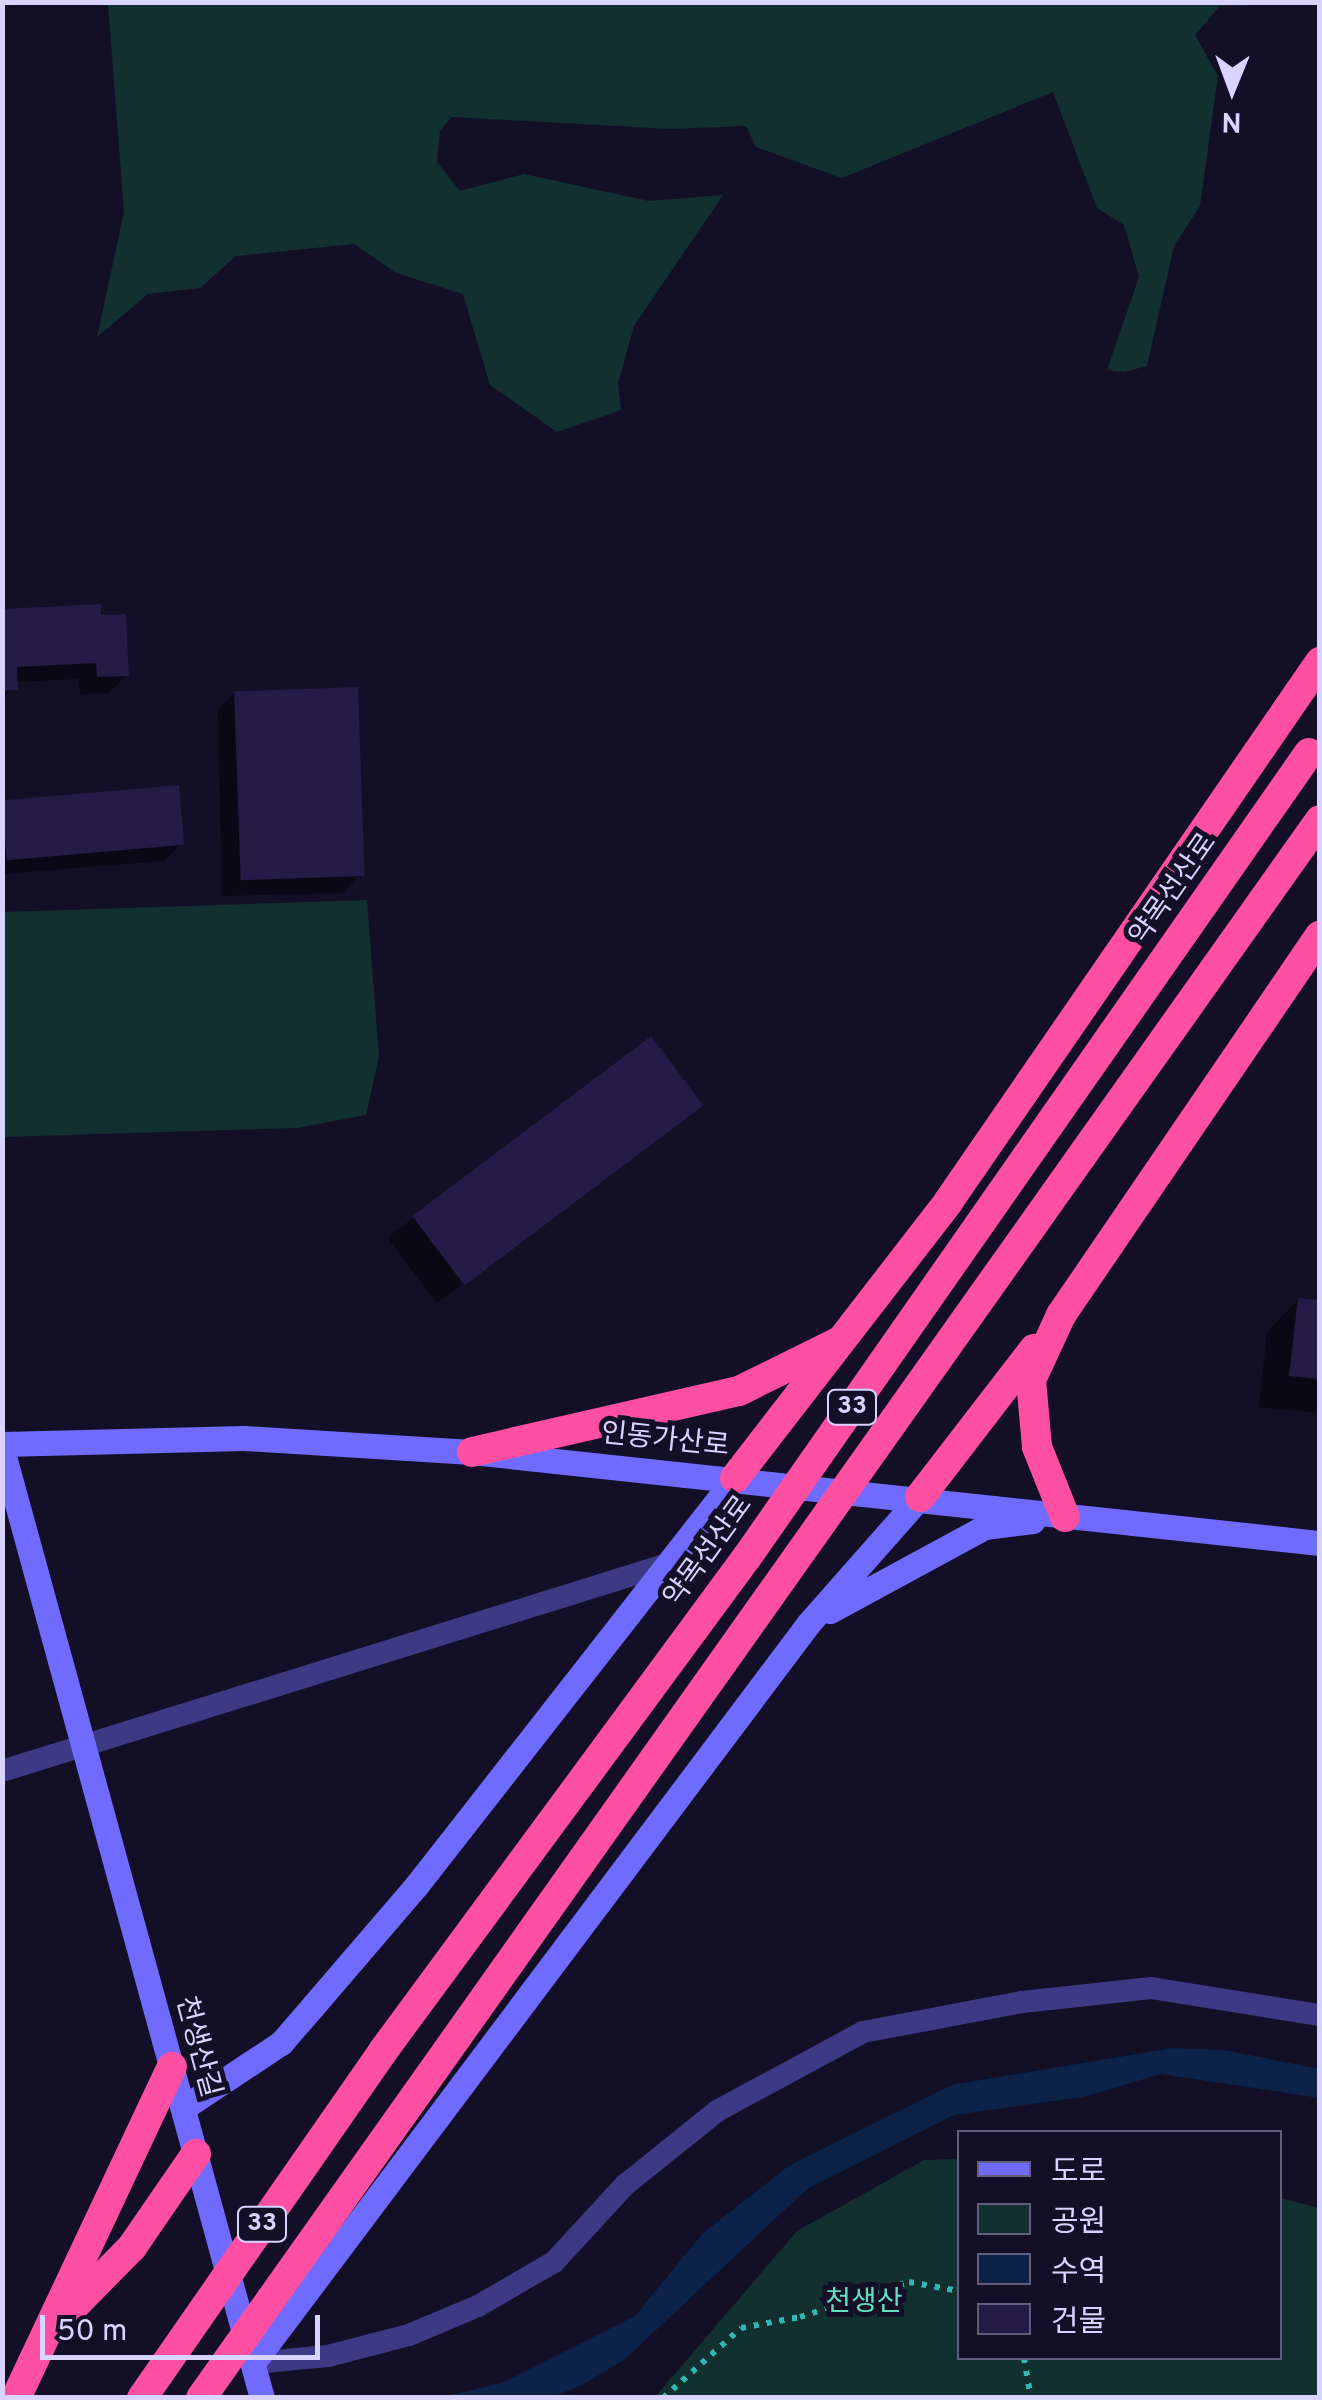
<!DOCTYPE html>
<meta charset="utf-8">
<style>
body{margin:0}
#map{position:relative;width:1322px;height:2400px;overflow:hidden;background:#130f26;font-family:Overpass,"Noto Sans KR",sans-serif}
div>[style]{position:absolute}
.green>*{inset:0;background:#12302f}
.water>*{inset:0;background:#0c2248}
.shadow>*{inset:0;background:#0007;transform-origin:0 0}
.building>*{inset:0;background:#241b47;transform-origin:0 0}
.path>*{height:6px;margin-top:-3px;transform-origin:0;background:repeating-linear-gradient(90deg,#2fb8b0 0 5px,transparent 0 13px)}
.lane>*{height:22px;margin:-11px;padding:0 11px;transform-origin:11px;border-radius:11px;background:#3d3a85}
.secondary>*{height:25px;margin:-12.5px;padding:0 12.5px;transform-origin:12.5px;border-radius:12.5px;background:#6f6bff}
.highway>*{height:30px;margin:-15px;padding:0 15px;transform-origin:15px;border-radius:15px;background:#ff4fa3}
.highway-bridge>*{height:30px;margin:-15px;padding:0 15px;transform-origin:15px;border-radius:15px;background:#ff4fa3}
span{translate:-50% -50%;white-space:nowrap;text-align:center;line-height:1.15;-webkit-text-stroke:10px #130f26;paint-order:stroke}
.shield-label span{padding:2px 8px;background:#130f26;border:2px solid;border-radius:8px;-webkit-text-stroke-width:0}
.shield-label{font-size:25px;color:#d9d4ff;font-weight:700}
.street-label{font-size:28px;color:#d9d4ff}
.park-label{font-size:28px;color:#5fe0c0}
.frame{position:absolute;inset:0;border:5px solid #d9d4ff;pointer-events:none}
.legend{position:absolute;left:957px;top:2130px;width:325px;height:230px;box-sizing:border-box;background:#130f26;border:2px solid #625e7d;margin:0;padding:12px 18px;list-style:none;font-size:30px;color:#d9d4ff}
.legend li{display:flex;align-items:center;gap:20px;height:50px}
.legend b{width:50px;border:2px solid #625e7d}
.north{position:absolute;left:1182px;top:40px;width:100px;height:100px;-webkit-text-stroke:8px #130f26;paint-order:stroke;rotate:181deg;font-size:28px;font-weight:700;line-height:40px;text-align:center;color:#d9d4ff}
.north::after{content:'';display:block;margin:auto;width:35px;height:45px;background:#d9d4ff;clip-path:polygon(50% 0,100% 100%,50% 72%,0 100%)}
.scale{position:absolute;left:40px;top:2315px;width:280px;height:45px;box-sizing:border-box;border:5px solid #d9d4ff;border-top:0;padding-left:12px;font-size:30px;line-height:35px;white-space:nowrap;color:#d9d4ff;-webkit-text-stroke:8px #130f26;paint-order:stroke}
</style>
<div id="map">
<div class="green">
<div style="clip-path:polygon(108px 3px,108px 2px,1313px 3px,1220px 6px,1195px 35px,1218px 76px,1200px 206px,1174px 246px,1147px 366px,1124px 372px,1107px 370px,1139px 277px,1124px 225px,1097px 208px,1053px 92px,842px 178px,756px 147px,746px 126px,670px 129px,452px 117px,440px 131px,437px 162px,460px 191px,524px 174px,649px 201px,723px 195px,634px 326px,618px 383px,621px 410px,557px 432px,490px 385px,463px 294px,396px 273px,354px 244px,236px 256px,200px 288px,148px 294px,97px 337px,124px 212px)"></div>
<div style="clip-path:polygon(367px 900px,379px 1057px,366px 1115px,297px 1128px,3px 1137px,3px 912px)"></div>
<div style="clip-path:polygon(959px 2159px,959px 2358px,1280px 2358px,1280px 2198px,1319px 2208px,1319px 2397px,655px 2397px,797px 2231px,924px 2160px)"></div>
</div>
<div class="water">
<div style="clip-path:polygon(1173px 2048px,1224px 2050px,1319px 2069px,1319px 2098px,1161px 2074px,1083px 2097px,954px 2115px,807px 2189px,624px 2360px,582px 2385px,552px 2397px,441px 2397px,502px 2383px,635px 2316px,703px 2233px,790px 2165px,951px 2085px)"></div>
</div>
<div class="shadow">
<div style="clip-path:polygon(2px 612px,99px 618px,127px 675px,109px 693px,80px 694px,79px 679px,15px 682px,2px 702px)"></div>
<div style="clip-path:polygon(235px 692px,360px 875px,342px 893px,222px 896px,218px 710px)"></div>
<div style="clip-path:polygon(2px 801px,181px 844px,164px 861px,2px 874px)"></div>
<div style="left:651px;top:1039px;width:82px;height:330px;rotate:53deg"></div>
<div style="clip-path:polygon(1298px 1300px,1320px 1303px,1320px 1413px,1259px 1407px,1267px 1332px)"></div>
</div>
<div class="building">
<div style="clip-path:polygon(101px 604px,101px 615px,126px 614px,129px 676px,97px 677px,96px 663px,17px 667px,18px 690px,2px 691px,2px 609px)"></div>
<div style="left:358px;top:687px;width:189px;height:124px;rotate:88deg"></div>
<div style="left:179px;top:785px;width:60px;height:178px;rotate:85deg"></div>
<div style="left:651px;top:1036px;width:87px;height:299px;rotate:53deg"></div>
<div style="clip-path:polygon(1298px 1298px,1320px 1300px,1320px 1379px,1289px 1376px)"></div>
</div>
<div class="path">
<div style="left:1024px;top:2358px;width:41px;rotate:80.1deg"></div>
<div style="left:663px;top:2398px;width:105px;rotate:-41.9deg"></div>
<div style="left:741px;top:2328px;width:60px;rotate:-10.6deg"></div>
<div style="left:800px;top:2317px;width:114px;rotate:-17.8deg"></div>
<div style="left:909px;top:2282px;width:51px;rotate:10.2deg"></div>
</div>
<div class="lane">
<div style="left:2px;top:1771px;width:697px;rotate:-17.27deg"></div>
<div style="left:253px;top:2363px;width:75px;rotate:-5.3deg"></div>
<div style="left:328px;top:2356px;width:84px;rotate:-14.5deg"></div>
<div style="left:409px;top:2335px;width:75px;rotate:-22.8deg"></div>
<div style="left:478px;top:2306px;width:88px;rotate:-30.1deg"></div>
<div style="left:554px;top:2262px;width:105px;rotate:-47.3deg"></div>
<div style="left:625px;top:2185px;width:118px;rotate:-38.8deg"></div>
<div style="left:717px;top:2111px;width:166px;rotate:-28.4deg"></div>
<div style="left:863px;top:2032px;width:162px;rotate:-10.7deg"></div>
<div style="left:1022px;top:2002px;width:130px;rotate:-6.2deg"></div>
<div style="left:1151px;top:1988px;width:171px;rotate:9.1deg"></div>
</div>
<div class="secondary">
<div style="left:2px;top:1444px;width:242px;rotate:-1.4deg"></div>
<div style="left:244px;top:1438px;width:228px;rotate:3.5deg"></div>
<div style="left:472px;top:1452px;width:853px;rotate:6.13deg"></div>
<div style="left:2px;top:1449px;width:984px;rotate:74.68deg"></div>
<div style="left:830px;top:1611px;width:176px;rotate:-28.5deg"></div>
<div style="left:985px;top:1527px;width:48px;rotate:-7.1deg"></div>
<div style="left:183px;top:2108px;width:118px;rotate:-33.6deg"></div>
<div style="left:281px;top:2043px;width:49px;rotate:-49.1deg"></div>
<div style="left:313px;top:2006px;width:158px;rotate:-49.4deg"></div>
<div style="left:416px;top:1886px;width:518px;rotate:-51.98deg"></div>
<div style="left:253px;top:2363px;width:924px;rotate:-53.09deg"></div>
<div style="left:808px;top:1624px;width:169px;rotate:-48.6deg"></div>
</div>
<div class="highway">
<div style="left:472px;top:1452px;width:274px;rotate:-12.9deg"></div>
<div style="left:739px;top:1391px;width:110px;rotate:-26.3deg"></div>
<div style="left:735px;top:1478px;width:349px;rotate:-52.3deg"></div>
<div style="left:948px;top:1202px;width:656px;rotate:-55.44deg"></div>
<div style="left:920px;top:1497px;width:187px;rotate:-52.4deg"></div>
<div style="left:1065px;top:1517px;width:75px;rotate:-111.8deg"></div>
<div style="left:1037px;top:1447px;width:67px;rotate:-95.1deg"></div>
<div style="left:1031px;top:1380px;width:72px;rotate:-65.2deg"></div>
<div style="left:1061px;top:1315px;width:459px;rotate:-55.7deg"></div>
<div style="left:72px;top:2308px;width:86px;rotate:-45.5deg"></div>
<div style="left:132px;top:2247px;width:113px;rotate:-55.5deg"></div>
<div style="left:16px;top:2398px;width:366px;rotate:-64.8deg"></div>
</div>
<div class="highway-bridge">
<div style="left:142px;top:2398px;width:422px;rotate:-55.2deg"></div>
<div style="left:383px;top:2051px;width:614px;rotate:-53.62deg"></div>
<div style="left:747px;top:1557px;width:981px;rotate:-55.05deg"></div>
<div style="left:201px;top:2398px;width:1934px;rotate:-54.66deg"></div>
</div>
<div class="shield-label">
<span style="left:852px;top:1407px">33</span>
<span style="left:262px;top:2224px">33</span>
</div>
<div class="street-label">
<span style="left:1174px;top:890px;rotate:-55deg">약목선산로</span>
<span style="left:665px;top:1441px;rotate:6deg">인동가산로</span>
<span style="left:709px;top:1552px;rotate:-54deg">약목선산로</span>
<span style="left:197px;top:2047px;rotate:75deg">천생산길</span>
</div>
<div class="park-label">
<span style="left:864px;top:2303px">천생산</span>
</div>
<div class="frame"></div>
<ul class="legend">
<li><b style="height:12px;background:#6f6bff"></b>도로</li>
<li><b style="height:28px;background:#12302f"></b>공원</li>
<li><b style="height:28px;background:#0c2248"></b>수역</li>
<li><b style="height:28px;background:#241b47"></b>건물</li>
</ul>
<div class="north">N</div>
<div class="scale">50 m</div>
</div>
